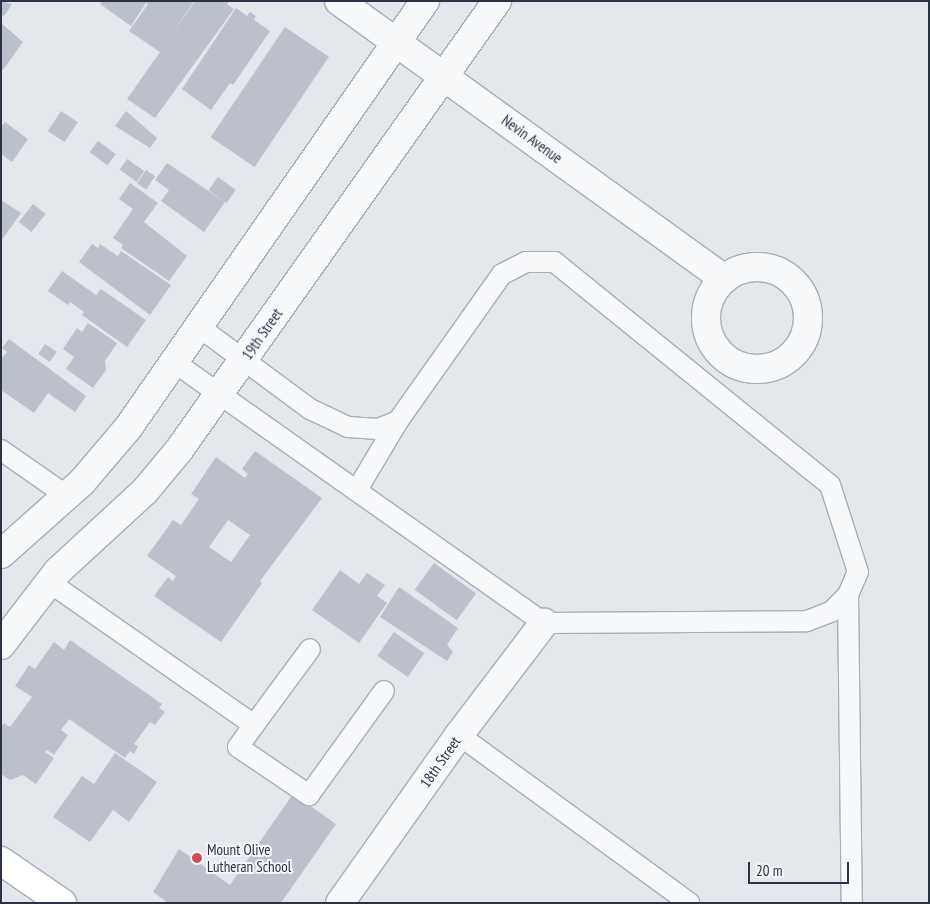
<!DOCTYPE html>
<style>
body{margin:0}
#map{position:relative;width:930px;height:904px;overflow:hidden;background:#e4e7ec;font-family:"PT Sans Narrow",sans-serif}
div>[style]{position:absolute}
.building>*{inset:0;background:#bbc0ca;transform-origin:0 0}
.roads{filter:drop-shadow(1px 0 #a9aeb7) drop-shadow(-1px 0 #a9aeb7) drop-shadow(0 1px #a9aeb7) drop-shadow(0 -1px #a9aeb7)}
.lane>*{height:20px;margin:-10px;padding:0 10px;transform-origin:10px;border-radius:10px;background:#f7f8fa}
.street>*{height:28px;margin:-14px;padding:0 14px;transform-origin:14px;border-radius:14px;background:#f7f8fa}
.street>.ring{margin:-14px;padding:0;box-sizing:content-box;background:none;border:28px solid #f7f8fa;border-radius:50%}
.secondary>*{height:28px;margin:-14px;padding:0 14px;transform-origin:14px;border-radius:14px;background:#fff}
.dots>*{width:14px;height:14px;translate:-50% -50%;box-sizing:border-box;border:2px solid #f4f6f9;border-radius:50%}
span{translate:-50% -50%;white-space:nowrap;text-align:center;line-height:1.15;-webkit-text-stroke:4px #f4f6f9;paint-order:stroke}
.street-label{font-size:15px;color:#2b3445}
.poi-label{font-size:15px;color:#2b3445}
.left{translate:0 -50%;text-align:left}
.frame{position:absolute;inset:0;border:2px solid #2b3445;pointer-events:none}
.scale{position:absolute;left:748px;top:862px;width:101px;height:22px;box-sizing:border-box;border:2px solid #2b3445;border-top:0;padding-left:6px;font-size:15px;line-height:18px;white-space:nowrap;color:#2b3445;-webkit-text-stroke:4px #f4f6f9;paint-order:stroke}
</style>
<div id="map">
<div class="building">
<div style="clip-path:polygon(1px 1px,12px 4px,4px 16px,1px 14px)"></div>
<div style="clip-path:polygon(102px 1px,194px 1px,169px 39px,195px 1px,229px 1px,227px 4px,234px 9px,155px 118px,127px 99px,160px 52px,129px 31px,148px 4px,146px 3px,131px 26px,100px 4px)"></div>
<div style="clip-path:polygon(236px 8px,247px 16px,250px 12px,256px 16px,254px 20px,270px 31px,233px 85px,230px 83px,211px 110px,182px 89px)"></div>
<div style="clip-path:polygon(1px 23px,23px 42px,3px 70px,1px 69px)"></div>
<div style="left:285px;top:27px;width:53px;height:133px;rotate:34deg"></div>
<div style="left:61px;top:111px;width:20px;height:24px;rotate:33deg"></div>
<div style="clip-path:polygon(126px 111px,157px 138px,150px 148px,115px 126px)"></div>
<div style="clip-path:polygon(5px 122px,28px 139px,12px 162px,1px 154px,1px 127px)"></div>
<div style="left:98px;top:141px;width:22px;height:14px;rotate:36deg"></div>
<div style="left:127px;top:159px;width:21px;height:13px;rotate:35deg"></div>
<div style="clip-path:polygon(167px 163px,225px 202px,204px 232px,161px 201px,169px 190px,155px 180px)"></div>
<div style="left:146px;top:170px;width:11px;height:16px;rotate:34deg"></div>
<div style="left:218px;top:177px;width:22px;height:16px;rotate:36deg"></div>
<div style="clip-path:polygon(130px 183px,158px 203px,144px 222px,187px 256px,169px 281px,121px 248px,123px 245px,113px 238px,133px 209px,119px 199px)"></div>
<div style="clip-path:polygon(1px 200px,21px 213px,1px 241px,2px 216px)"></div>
<div style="left:33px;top:204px;width:16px;height:23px;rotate:38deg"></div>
<div style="clip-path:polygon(92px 244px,98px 248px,100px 244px,118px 256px,121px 251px,171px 285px,150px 315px,79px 262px)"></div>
<div style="clip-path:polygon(62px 271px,96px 295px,101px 289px,146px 320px,127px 347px,82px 315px,84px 312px,70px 302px,68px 305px,48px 291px)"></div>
<div style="clip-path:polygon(88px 323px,117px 343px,105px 361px,106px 370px,93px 388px,66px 369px,74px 357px,63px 349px,77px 328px,82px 332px)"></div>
<div style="clip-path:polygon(9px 339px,86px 396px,75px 412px,48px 393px,34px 413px,1px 390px,1px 359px,7px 352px,2px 348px)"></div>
<div style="left:45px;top:344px;width:14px;height:12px;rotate:34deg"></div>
<div style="clip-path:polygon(evenodd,255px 451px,322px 498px,260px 581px,262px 583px,221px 642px,154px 596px,168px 577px,173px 581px,176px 576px,147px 556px,173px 520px,181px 525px,199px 499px,191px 494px,216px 457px,245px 478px,248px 474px,242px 469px,255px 451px,228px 520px,250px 535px,231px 562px,209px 547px,228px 520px)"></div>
<div style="left:434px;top:563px;width:52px;height:33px;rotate:36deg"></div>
<div style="clip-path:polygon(340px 570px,359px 584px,367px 573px,385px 585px,377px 596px,387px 603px,359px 643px,312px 610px)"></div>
<div style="clip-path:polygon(399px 587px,458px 628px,447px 645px,453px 652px,447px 661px,380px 617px)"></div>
<div style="left:394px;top:632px;width:37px;height:29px;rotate:35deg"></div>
<div style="clip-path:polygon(70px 640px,162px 704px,159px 708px,165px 712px,155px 725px,150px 722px,134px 744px,138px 746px,134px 754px,130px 751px,125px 758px,69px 719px,61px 730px,68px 735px,54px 755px,47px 750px,45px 752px,54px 758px,36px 784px,23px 775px,10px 780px,1px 774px,1px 727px,4px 723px,10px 727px,32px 697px,15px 686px,29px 665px,35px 669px,54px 642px,64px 650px)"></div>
<div style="clip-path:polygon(115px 753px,157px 782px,129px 822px,113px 810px,90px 842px,53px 817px,82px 776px,94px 784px)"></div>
<div style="clip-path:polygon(293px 794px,336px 824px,281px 903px,168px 903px,153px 892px,179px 849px,230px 885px)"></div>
</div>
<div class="roads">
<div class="lane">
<div style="left:174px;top:362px;width:453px;rotate:35.2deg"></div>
<div style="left:544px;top:623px;width:263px;rotate:-0.4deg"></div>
<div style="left:807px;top:621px;width:26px;rotate:-21deg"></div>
<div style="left:831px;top:612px;width:24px;rotate:-45deg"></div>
<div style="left:848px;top:595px;width:25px;rotate:-67deg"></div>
<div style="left:858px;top:572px;width:91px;rotate:-107.8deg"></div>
<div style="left:830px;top:485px;width:354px;rotate:-141deg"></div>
<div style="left:555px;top:262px;width:29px;rotate:180deg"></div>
<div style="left:526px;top:262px;width:27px;rotate:153deg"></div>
<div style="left:502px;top:274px;width:180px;rotate:125.3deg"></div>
<div style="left:398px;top:421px;width:22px;rotate:158deg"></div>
<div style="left:378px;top:429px;width:30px;rotate:-176deg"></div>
<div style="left:348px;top:427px;width:42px;rotate:-154.7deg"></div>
<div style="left:310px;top:409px;width:139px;rotate:-143.5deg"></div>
<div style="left:1px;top:450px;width:80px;rotate:34.9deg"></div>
<div style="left:357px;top:490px;width:80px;rotate:-59.3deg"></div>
<div style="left:49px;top:582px;width:250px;rotate:34.9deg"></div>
<div style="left:254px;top:725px;width:94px;rotate:-53.6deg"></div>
<div style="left:848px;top:595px;width:308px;rotate:89.3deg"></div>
<div style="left:254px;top:725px;width:27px;rotate:126deg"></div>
<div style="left:238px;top:747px;width:86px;rotate:34.1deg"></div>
<div style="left:309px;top:795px;width:128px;rotate:-54.2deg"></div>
<div style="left:459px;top:735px;width:285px;rotate:36.1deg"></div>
</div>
<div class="street">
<div style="left:339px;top:1px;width:475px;rotate:35.8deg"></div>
<div class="ring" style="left:706px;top:267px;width:74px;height:74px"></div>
<div style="left:1px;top:554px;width:108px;rotate:-41.6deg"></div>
<div style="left:82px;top:482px;width:71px;rotate:-49.6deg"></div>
<div style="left:128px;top:428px;width:520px;rotate:-55.18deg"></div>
<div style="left:1px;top:645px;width:93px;rotate:-52.4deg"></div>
<div style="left:58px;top:571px;width:118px;rotate:-42.6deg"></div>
<div style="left:145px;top:491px;width:53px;rotate:-50.3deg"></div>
<div style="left:179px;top:450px;width:550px;rotate:-54.69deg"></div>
<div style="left:340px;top:903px;width:206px;rotate:-54.7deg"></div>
<div style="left:459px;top:735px;width:141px;rotate:-52.8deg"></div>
</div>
<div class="secondary">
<div style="left:1px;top:861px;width:74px;rotate:34.5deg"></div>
</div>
</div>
<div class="dots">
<div style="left:197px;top:858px;background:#d1495b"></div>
</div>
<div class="street-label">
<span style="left:532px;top:139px;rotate:36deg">Nevin Avenue</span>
<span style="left:262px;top:334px;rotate:-55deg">19th Street</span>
<span style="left:440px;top:762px;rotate:-55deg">18th Street</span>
</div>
<div class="poi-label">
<span class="left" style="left:207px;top:858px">Mount Olive<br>Lutheran School</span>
</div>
<div class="frame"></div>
<div class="scale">20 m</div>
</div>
